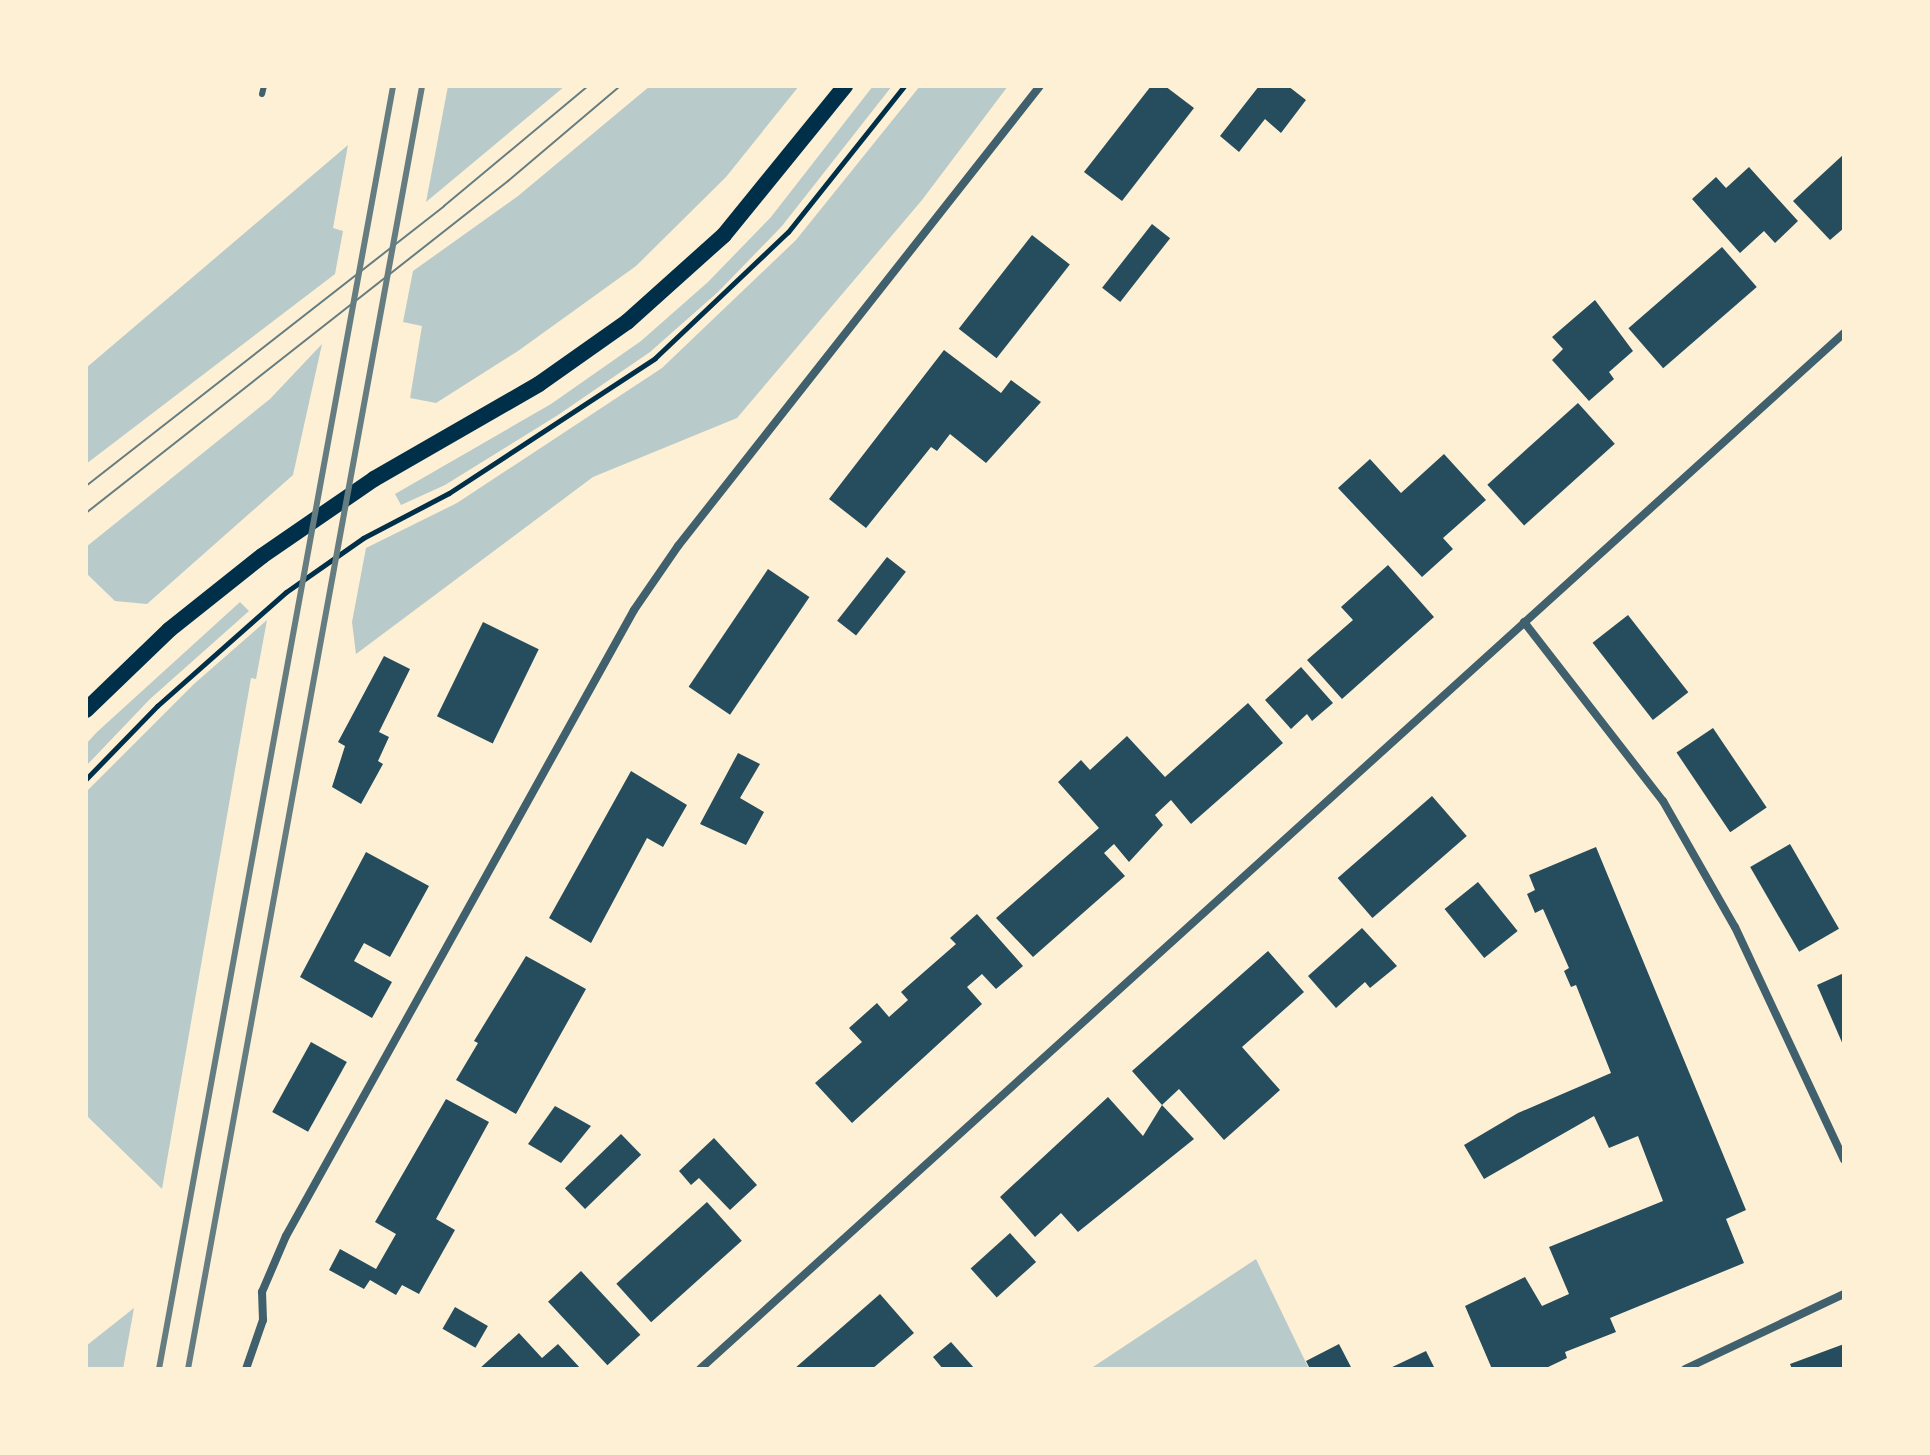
<!DOCTYPE html>
<style>
body{margin:0}
#map{position:relative;width:1930px;height:1455px;overflow:hidden;background:#fdf0d5;font-family:Karla,sans-serif}
div>[style]{position:absolute}
.green>*{inset:0;background:#b9caca}
.building>*{inset:0;background:#264d5e;transform-origin:0 0}
.path>*{height:5px;margin:-2.5px;padding:0 2.5px;transform-origin:2.5px;border-radius:2.5px;background:#003049}
.service>*{height:6px;margin:-3px;padding:0 3px;transform-origin:3px;border-radius:3px;background:#3f606c}
.minor>*{height:8px;margin:-4px;padding:0 4px;transform-origin:4px;border-radius:4px;background:#3f606c}
.secondary>*{height:16px;margin:-8px;padding:0 8px;transform-origin:8px;border-radius:8px;background:#003049}
.tram>*{height:2px;margin:-1px;padding:0 1px;transform-origin:1px;border-radius:1px;background:#657d81}
.rail>*{height:6px;margin:-3px;padding:0 3px;transform-origin:3px;border-radius:3px;background:#657d81}
span{translate:-50% -50%;white-space:nowrap;text-align:center;line-height:1.15;-webkit-text-stroke:7px #fdf0d5;paint-order:stroke}
.frame{position:absolute;inset:0;border:88px solid #fdf0d5;pointer-events:none}
</style>
<div id="map">
<div class="green">
<div style="clip-path:polygon(448px 86px,565px 86px,426px 202px)"></div>
<div style="clip-path:polygon(650px 86px,799px 86px,726px 177px,636px 266px,518px 351px,436px 403px,410px 398px,422px 326px,403px 322px,413px 271px,518px 196px)"></div>
<div style="clip-path:polygon(873px 86px,892px 86px,782px 226px,718px 292px,650px 352px,558px 415px,445px 485px,401px 505px,395px 494px,551px 404px,641px 341px,708px 282px,771px 217px)"></div>
<div style="clip-path:polygon(920px 86px,1008px 86px,922px 200px,737px 418px,593px 477px,356px 654px,352px 622px,366px 548px,457px 503px,662px 368px,796px 240px)"></div>
<div style="clip-path:polygon(348px 145px,333px 228px,343px 231px,335px 274px,86px 464px,86px 368px)"></div>
<div style="clip-path:polygon(322px 344px,293px 475px,147px 604px,115px 601px,86px 573px,86px 547px,270px 399px)"></div>
<div style="clip-path:polygon(240px 602px,249px 611px,150px 699px,86px 766px,86px 744px,97px 732px)"></div>
<div style="clip-path:polygon(267px 620px,256px 679px,251px 678px,162px 1189px,86px 1115px,86px 792px,194px 684px)"></div>
<div style="clip-path:polygon(1256px 1259px,1309px 1369px,1090px 1369px)"></div>
<div style="clip-path:polygon(134px 1308px,123px 1369px,86px 1369px,86px 1346px)"></div>
</div>
<div class="building">
<div style="clip-path:polygon(1151px 86px,1165px 86px,1194px 108px,1122px 201px,1084px 172px)"></div>
<div style="clip-path:polygon(1259px 86px,1288px 86px,1306px 100px,1281px 133px,1265px 119px,1239px 152px,1220px 136px)"></div>
<div style="clip-path:polygon(1844px 154px,1844px 228px,1830px 240px,1793px 201px)"></div>
<div style="clip-path:polygon(1749px 167px,1798px 221px,1775px 243px,1764px 231px,1740px 253px,1692px 199px,1716px 177px,1726px 188px)"></div>
<div style="left:1152px;top:224px;width:23px;height:81px;rotate:38deg"></div>
<div style="left:1032px;top:235px;width:48px;height:119px;rotate:38deg"></div>
<div style="left:1722px;top:247px;width:53px;height:124px;rotate:49deg"></div>
<div style="clip-path:polygon(1595px 300px,1633px 351px,1609px 372px,1614px 379px,1589px 401px,1552px 360px,1563px 349px,1552px 337px)"></div>
<div style="clip-path:polygon(944px 350px,1001px 393px,1011px 380px,1041px 402px,986px 463px,950px 434px,937px 451px,931px 447px,866px 528px,829px 499px)"></div>
<div style="left:1578px;top:403px;width:55px;height:122px;rotate:48deg"></div>
<div style="clip-path:polygon(1444px 454px,1486px 500px,1443px 538px,1453px 549px,1422px 577px,1338px 488px,1370px 459px,1401px 493px)"></div>
<div style="left:887px;top:557px;width:24px;height:81px;rotate:38deg"></div>
<div style="clip-path:polygon(1388px 565px,1434px 617px,1342px 699px,1307px 660px,1353px 620px,1341px 607px)"></div>
<div style="left:768px;top:569px;width:50px;height:142px;rotate:34deg"></div>
<div style="left:1628px;top:615px;width:98px;height:45px;rotate:52deg"></div>
<div style="left:483px;top:622px;width:62px;height:105px;rotate:26deg"></div>
<div style="clip-path:polygon(384px 656px,410px 669px,379px 732px,389px 737px,378px 761px,383px 764px,361px 804px,332px 787px,345px 746px,338px 742px)"></div>
<div style="clip-path:polygon(1301px 667px,1333px 703px,1312px 721px,1307px 714px,1291px 729px,1265px 700px)"></div>
<div style="clip-path:polygon(1248px 703px,1283px 743px,1191px 824px,1171px 800px,1155px 815px,1163px 825px,1129px 862px,1114px 844px,1104px 853px,1125px 876px,1033px 957px,996px 918px,1099px 828px,1058px 782px,1081px 760px,1090px 770px,1127px 736px,1165px 777px)"></div>
<div style="left:1713px;top:728px;width:96px;height:44px;rotate:56deg"></div>
<div style="clip-path:polygon(738px 753px,760px 764px,740px 798px,764px 812px,746px 845px,700px 824px)"></div>
<div style="clip-path:polygon(631px 771px,687px 805px,663px 847px,647px 838px,591px 943px,549px 918px)"></div>
<div style="left:1432px;top:796px;width:53px;height:125px;rotate:49deg"></div>
<div style="left:1790px;top:844px;width:98px;height:46px;rotate:60deg"></div>
<div style="clip-path:polygon(1596px 847px,1746px 1210px,1726px 1219px,1744px 1263px,1610px 1318px,1616px 1332px,1565px 1352px,1567px 1358px,1544px 1369px,1492px 1369px,1465px 1306px,1525px 1277px,1542px 1306px,1569px 1294px,1549px 1247px,1663px 1201px,1638px 1136px,1609px 1148px,1594px 1116px,1484px 1179px,1464px 1145px,1518px 1113px,1611px 1073px,1576px 985px,1571px 987px,1564px 971px,1569px 968px,1543px 909px,1535px 913px,1527px 894px,1535px 890px,1529px 875px)"></div>
<div style="clip-path:polygon(366px 852px,429px 886px,390px 957px,364px 943px,354px 961px,392px 982px,372px 1018px,300px 977px)"></div>
<div style="left:1478px;top:882px;width:63px;height:43px;rotate:51deg"></div>
<div style="clip-path:polygon(977px 914px,1023px 966px,996px 989px,982px 974px,967px 987px,982px 1004px,852px 1123px,815px 1083px,862px 1042px,849px 1028px,877px 1003px,889px 1017px,908px 1000px,901px 992px,956px 944px,950px 938px)"></div>
<div style="clip-path:polygon(1362px 928px,1397px 966px,1370px 988px,1365px 982px,1336px 1008px,1308px 976px)"></div>
<div style="clip-path:polygon(1268px 951px,1304px 992px,1242px 1047px,1280px 1090px,1224px 1140px,1179px 1089px,1162px 1105px,1132px 1071px)"></div>
<div style="clip-path:polygon(526px 956px,586px 989px,516px 1114px,456px 1080px,478px 1043px,474px 1041px)"></div>
<div style="clip-path:polygon(1844px 973px,1844px 1047px,1817px 985px)"></div>
<div style="left:311px;top:1042px;width:41px;height:80px;rotate:29deg"></div>
<div style="clip-path:polygon(1108px 1097px,1143px 1136px,1162px 1105px,1194px 1139px,1078px 1232px,1061px 1213px,1035px 1237px,1000px 1197px)"></div>
<div style="clip-path:polygon(446px 1099px,489px 1122px,436px 1219px,455px 1230px,419px 1294px,402px 1285px,396px 1295px,370px 1280px,364px 1289px,329px 1270px,340px 1249px,376px 1269px,396px 1234px,375px 1222px)"></div>
<div style="clip-path:polygon(555px 1106px,591px 1126px,561px 1163px,528px 1144px)"></div>
<div style="left:621px;top:1134px;width:29px;height:78px;rotate:46deg"></div>
<div style="clip-path:polygon(714px 1138px,757px 1185px,730px 1210px,699px 1178px,691px 1185px,679px 1171px)"></div>
<div style="left:707px;top:1202px;width:52px;height:122px;rotate:48deg"></div>
<div style="left:1010px;top:1233px;width:39px;height:53px;rotate:48deg"></div>
<div style="left:581px;top:1271px;width:87px;height:45px;rotate:47deg"></div>
<div style="clip-path:polygon(880px 1294px,914px 1333px,872px 1369px,794px 1369px)"></div>
<div style="left:455px;top:1307px;width:38px;height:25px;rotate:30deg"></div>
<div style="clip-path:polygon(519px 1333px,542px 1358px,558px 1344px,581px 1369px,479px 1369px)"></div>
<div style="clip-path:polygon(951px 1342px,975px 1369px,943px 1369px,933px 1357px)"></div>
<div style="clip-path:polygon(1339px 1344px,1352px 1369px,1310px 1369px,1306px 1361px)"></div>
<div style="clip-path:polygon(1844px 1344px,1844px 1369px,1792px 1369px,1790px 1364px)"></div>
<div style="clip-path:polygon(1426px 1351px,1435px 1369px,1388px 1369px)"></div>
</div>
<div class="path">
<div style="left:86px;top:779px;width:102px;rotate:-45.8deg"></div>
<div style="left:157px;top:706px;width:172px;rotate:-41.5deg"></div>
<div style="left:286px;top:592px;width:94px;rotate:-35deg"></div>
<div style="left:363px;top:538px;width:97px;rotate:-27.6deg"></div>
<div style="left:449px;top:493px;width:246px;rotate:-33.2deg"></div>
<div style="left:655px;top:358px;width:183px;rotate:-43.5deg"></div>
<div style="left:788px;top:232px;width:186px;rotate:-51.5deg"></div>
</div>
<div class="service">
<div style="left:262px;top:94px;width:8px;rotate:-76deg"></div>
</div>
<div class="minor">
<div style="left:1524px;top:622px;width:227px;rotate:52.2deg"></div>
<div style="left:1663px;top:801px;width:145px;rotate:60.3deg"></div>
<div style="left:1735px;top:927px;width:257px;rotate:64.9deg"></div>
<div style="left:246px;top:1369px;width:52px;rotate:-70.9deg"></div>
<div style="left:263px;top:1320px;width:28px;rotate:-92deg"></div>
<div style="left:262px;top:1292px;width:61px;rotate:-66.8deg"></div>
<div style="left:286px;top:1236px;width:716px;rotate:-60.93deg"></div>
<div style="left:634px;top:610px;width:78px;rotate:-55.5deg"></div>
<div style="left:678px;top:546px;width:585px;rotate:-51.8deg"></div>
<div style="left:700px;top:1369px;width:1543px;rotate:-42.16deg"></div>
<div style="left:1685px;top:1369px;width:176px;rotate:-25.3deg"></div>
</div>
<div class="secondary">
<div style="left:86px;top:710px;width:115px;rotate:-43.9deg"></div>
<div style="left:169px;top:630px;width:119px;rotate:-38.5deg"></div>
<div style="left:262px;top:556px;width:136px;rotate:-34.5deg"></div>
<div style="left:374px;top:479px;width:190px;rotate:-29.9deg"></div>
<div style="left:539px;top:384px;width:108px;rotate:-35.2deg"></div>
<div style="left:627px;top:322px;width:130px;rotate:-41.9deg"></div>
<div style="left:724px;top:235px;width:192px;rotate:-50.9deg"></div>
</div>
<div class="tram">
<div style="left:86px;top:486px;width:454px;rotate:-38deg"></div>
<div style="left:444px;top:206px;width:187px;rotate:-39.8deg"></div>
<div style="left:86px;top:513px;width:537px;rotate:-38.19deg"></div>
<div style="left:508px;top:181px;width:147px;rotate:-40.3deg"></div>
</div>
<div class="rail">
<div style="left:159px;top:1369px;width:1304px;rotate:-79.66deg"></div>
<div style="left:188px;top:1369px;width:1304px;rotate:-79.66deg"></div>
</div>
<div class="frame"></div>
</div>
